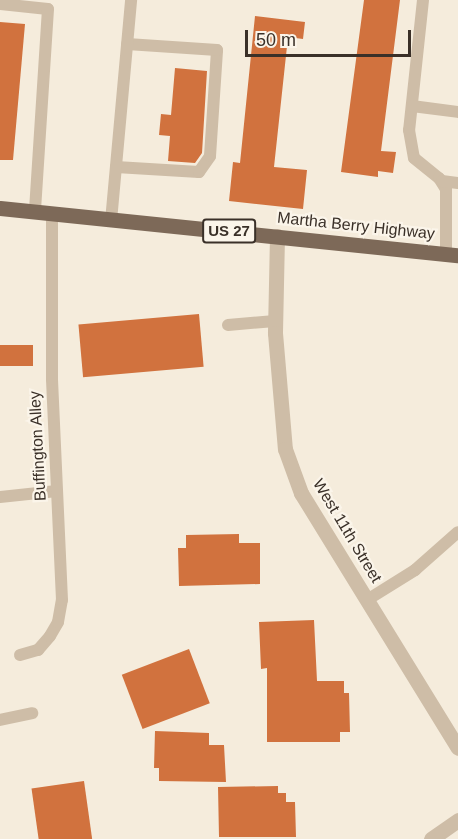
<!DOCTYPE html>
<style>
body{margin:0}
#map{position:relative;width:458px;height:839px;overflow:hidden;background:#f5ecdc;font-family:Helvetica,sans-serif}
div>[style]{position:absolute}
.building>*{inset:0;background:#d1723e;transform-origin:0 0}
.service>*{height:12px;margin:-6px;padding:0 6px;transform-origin:6px;border-radius:6px;background:#cebda7}
.minor>*{height:15px;margin:-7.5px;padding:0 7.5px;transform-origin:7.5px;border-radius:7.5px;background:#cebda7}
.tertiary>*{height:15px;margin:-7.5px;padding:0 7.5px;transform-origin:7.5px;border-radius:7.5px;background:#cebda7}
.primary>*{height:15px;margin:-7.5px;padding:0 7.5px;transform-origin:7.5px;border-radius:7.5px;background:#7d6958}
span{translate:-50% -50%;white-space:nowrap;text-align:center;line-height:1.15;-webkit-text-stroke:4.5px #fbf5ea;paint-order:stroke}
.shield-label span{padding:2px 4px;background:#fbf5ea;border:2px solid;border-radius:4px;-webkit-text-stroke-width:0}
.shield-label{font-size:15px;color:#3a3028;font-weight:700}
.street-label{font-size:16px;color:#3a3028}
.scale{position:absolute;left:245px;top:30px;width:166px;height:27px;box-sizing:border-box;border:3px solid #3a3028;border-top:0;padding-left:8px;font-size:18px;line-height:21px;white-space:nowrap;color:#3a3028;-webkit-text-stroke:4px #fbf5ea;paint-order:stroke}
</style>
<div id="map">
<div class="building">
<div style="clip-path:polygon(364px 0,400px 0,381px 151px,396px 152px,393px 173px,378px 171px,378px 177px,341px 172px)"></div>
<div style="clip-path:polygon(255px 16px,305px 22px,303px 39px,288px 37px,274px 167px,307px 170px,303px 209px,229px 201px,233px 162px,240px 163px)"></div>
<div style="clip-path:polygon(0 22px,25px 24px,13px 160px,0 160px)"></div>
<div style="clip-path:polygon(175px 68px,207px 71px,202px 153px,195px 163px,168px 161px,170px 136px,159px 135px,161px 114px,171px 115px)"></div>
<div style="left:199px;top:314px;width:53px;height:121px;rotate:85deg"></div>
<div style="left:0;top:345px;width:33px;height:21px"></div>
<div style="clip-path:polygon(239px 534px,239px 543px,260px 543px,260px 584px,179px 586px,178px 548px,186px 548px,186px 535px)"></div>
<div style="clip-path:polygon(314px 620px,317px 681px,344px 681px,344px 693px,349px 693px,350px 732px,340px 732px,340px 742px,267px 742px,267px 668px,261px 669px,259px 622px)"></div>
<div style="left:189px;top:649px;width:58px;height:72px;rotate:69deg"></div>
<div style="clip-path:polygon(155px 731px,209px 733px,209px 745px,224px 745px,226px 782px,159px 781px,159px 768px,154px 768px)"></div>
<div style="left:84px;top:781px;width:59px;height:53px;rotate:82deg"></div>
<div style="clip-path:polygon(278px 786px,278px 793px,286px 793px,286px 802px,295px 802px,296px 837px,219px 837px,218px 787px)"></div>
</div>
<div class="service">
<div style="left:423px;top:0;width:131px;rotate:96.1deg"></div>
<div style="left:409px;top:130px;width:28px;rotate:80deg"></div>
<div style="left:414px;top:158px;width:32px;rotate:39deg"></div>
<div style="left:439px;top:178px;width:13px;rotate:58deg"></div>
<div style="left:446px;top:189px;width:64px;rotate:90deg"></div>
<div style="left:0;top:4px;width:48px;rotate:5.9deg"></div>
<div style="left:48px;top:9px;width:203px;rotate:93.7deg"></div>
<div style="left:412px;top:106px;width:46px;rotate:7.4deg"></div>
<div style="left:116px;top:167px;width:83px;rotate:3.4deg"></div>
<div style="left:199px;top:172px;width:19px;rotate:-55deg"></div>
<div style="left:210px;top:156px;width:106px;rotate:-86.2deg"></div>
<div style="left:217px;top:50px;width:90px;rotate:-176.2deg"></div>
<div style="left:442px;top:181px;width:16px;rotate:7deg"></div>
<div style="left:111px;top:221px;width:222px;rotate:-84.8deg"></div>
<div style="left:228px;top:325px;width:47px;rotate:-4.9deg"></div>
<div style="left:0;top:497px;width:57px;rotate:-6deg"></div>
<div style="left:367px;top:600px;width:57px;rotate:-32deg"></div>
<div style="left:415px;top:570px;width:57px;rotate:-41.5deg"></div>
<div style="left:20px;top:655px;width:19px;rotate:-16deg"></div>
<div style="left:38px;top:650px;width:18px;rotate:-49deg"></div>
<div style="left:50px;top:636px;width:16px;rotate:-60deg"></div>
<div style="left:58px;top:622px;width:22px;rotate:-80deg"></div>
<div style="left:62px;top:600px;width:221px;rotate:-92.6deg"></div>
<div style="left:52px;top:379px;width:165px;rotate:-90deg"></div>
<div style="left:0;top:720px;width:33px;rotate:-12deg"></div>
</div>
<div class="minor">
<div style="left:277px;top:236px;width:97px;rotate:91.2deg"></div>
<div style="left:275px;top:333px;width:116px;rotate:85.1deg"></div>
<div style="left:285px;top:449px;width:47px;rotate:70deg"></div>
<div style="left:301px;top:493px;width:299px;rotate:58.4deg"></div>
</div>
<div class="tertiary">
<div style="left:431px;top:839px;width:33px;rotate:-35deg"></div>
</div>
<div class="primary">
<div style="left:0;top:208px;width:460px;rotate:5.9deg"></div>
</div>
<div class="shield-label">
<span style="left:229px;top:231px">US 27</span>
</div>
<div class="street-label">
<span style="left:356px;top:226px;rotate:6deg">Martha Berry Highway</span>
<span style="left:38px;top:446px;rotate:-93deg">Buffington Alley</span>
<span style="left:347px;top:531px;rotate:59deg">West 11th Street</span>
</div>
<div class="scale">50 m</div>
</div>
